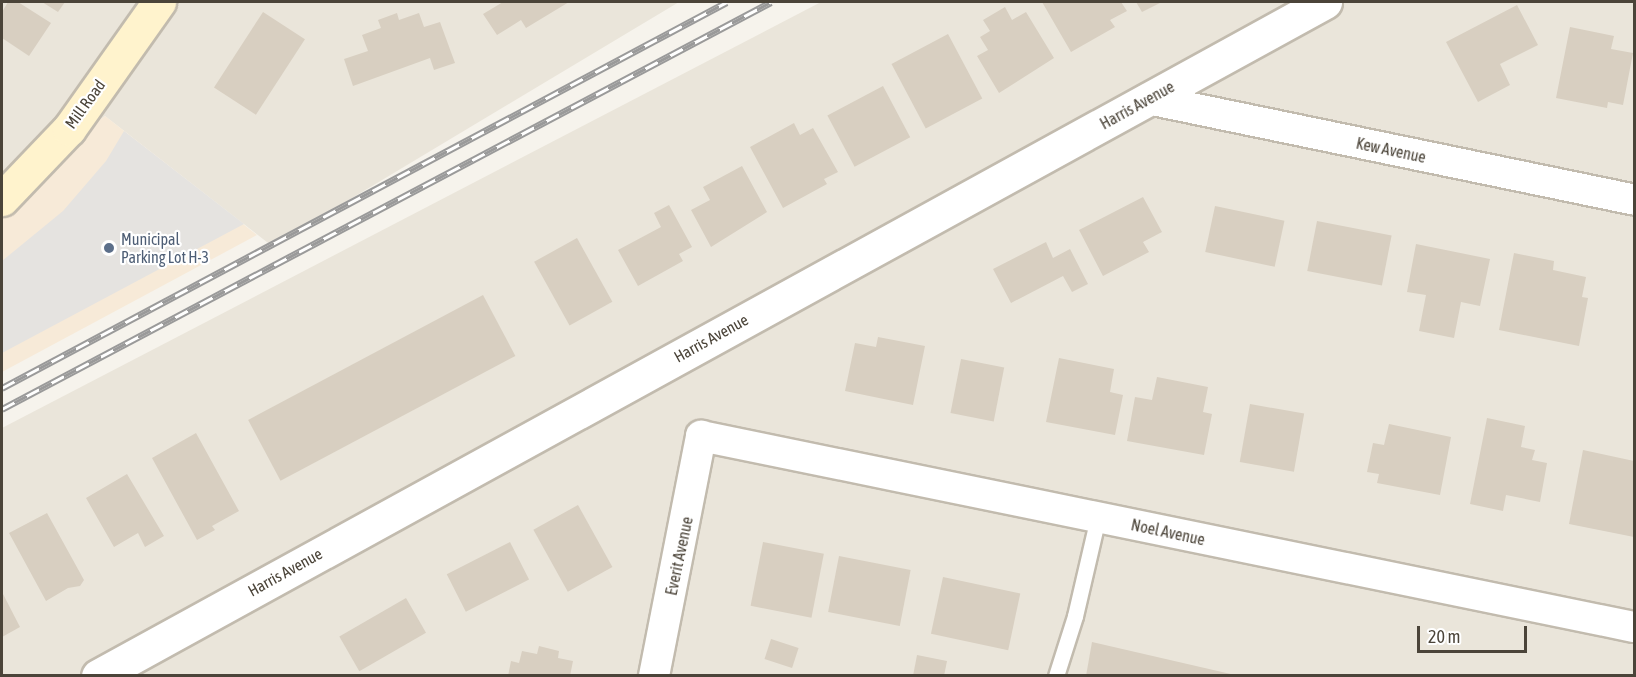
<!DOCTYPE html>
<style>
body{margin:0}
#map{position:relative;width:1636px;height:677px;overflow:hidden;background:#f6f3ec;font-family:"Asap Condensed",sans-serif}
div>[style]{position:absolute}
.residential>*{inset:0;background:#eae5da}
.commercial>*{inset:0;background:#f7ead8}
.parking>*{inset:0;background:#e5e3e0}
.building>*{inset:0;background:#d8cfc1;transform-origin:0 0}
.roads{filter:drop-shadow(2px 0 #c2bbae) drop-shadow(-2px 0 #c2bbae) drop-shadow(0 2px #c2bbae) drop-shadow(0 -2px #c2bbae)}
.service>*{height:15px;margin:-7.5px;padding:0 7.5px;transform-origin:7.5px;border-radius:7.5px;background:#fff}
.minor>*{height:30px;margin:-15px;padding:0 15px;transform-origin:15px;border-radius:15px;background:#fff}
.tertiary>*{height:33px;margin:-16.5px;padding:0 16.5px;transform-origin:16.5px;border-radius:16.5px;background:#fff}
.secondary>*{height:33px;margin:-16.5px;padding:0 16.5px;transform-origin:16.5px;border-radius:16.5px;background:#fff3cd}
.rail>*{height:7px;margin-top:-3.5px;transform-origin:0;background:repeating-linear-gradient(90deg,#fff 0 14px,#9a9a9a 0 28px);box-sizing:border-box;border-block:2px solid #9a9a9a}
.dots>*{width:16px;height:16px;translate:-50% -50%;box-sizing:border-box;border:3px solid #fff;border-radius:50%}
span{translate:-50% -50%;white-space:nowrap;text-align:center;line-height:1.15;-webkit-text-stroke:4.5px #fff;paint-order:stroke}
.street-label{font-size:16px;color:#4b4439}
.service-label{font-size:16px;color:#4e5e75}
.left{translate:0 -50%;text-align:left}
.frame{position:absolute;inset:0;border:3px solid #4b4439;pointer-events:none}
.scale{position:absolute;left:1417px;top:626px;width:110px;height:27px;box-sizing:border-box;border:3px solid #4b4439;border-top:0;padding-left:8px;font-size:18px;line-height:21px;white-space:nowrap;color:#4b4439;-webkit-text-stroke:4px #fff;paint-order:stroke}
</style>
<div id="map">
<div class="residential">
<div style="clip-path:polygon(2px 2px,679px 2px,272px 246px,105px 116px,2px 193px)"></div>
<div style="clip-path:polygon(821px 2px,1634px 2px,1634px 675px,2px 676px,2px 428px)"></div>
</div>
<div class="commercial">
<div style="clip-path:polygon(105px 116px,257px 235px,2px 372px,2px 193px)"></div>
</div>
<div class="parking">
<div style="clip-path:polygon(124px 131px,244px 224px,2px 353px,2px 261px,63px 211px,106px 161px)"></div>
</div>
<div class="building">
<div style="clip-path:polygon(8px 2px,18px 2px,51px 23px,29px 56px,2px 38px,2px 12px)"></div>
<div style="clip-path:polygon(42px 2px,65px 2px,58px 12px)"></div>
<div style="clip-path:polygon(503px 2px,569px 2px,526px 28px,521px 20px,497px 35px,483px 14px)"></div>
<div style="clip-path:polygon(1042px 2px,1121px 2px,1127px 11px,1110px 20px,1115px 27px,1071px 52px)"></div>
<div style="clip-path:polygon(1136px 2px,1162px 2px,1142px 12px)"></div>
<div style="clip-path:polygon(1517px 5px,1538px 45px,1500px 64px,1510px 85px,1478px 102px,1446px 42px)"></div>
<div style="clip-path:polygon(1005px 7px,1012px 20px,1026px 12px,1054px 58px,999px 93px,977px 56px,988px 50px,980px 37px,990px 31px,983px 20px)"></div>
<div style="left:263px;top:12px;width:50px;height:90px;rotate:33deg"></div>
<div style="clip-path:polygon(397px 13px,399px 20px,419px 13px,424px 27px,440px 22px,455px 63px,434px 70px,430px 58px,353px 86px,344px 59px,368px 51px,362px 35px,381px 28px,378px 20px)"></div>
<div style="clip-path:polygon(1570px 27px,1614px 36px,1611px 49px,1633px 53px,1623px 105px,1608px 102px,1607px 108px,1556px 98px)"></div>
<div style="left:948px;top:34px;width:73px;height:64px;rotate:62deg"></div>
<div style="left:883px;top:86px;width:58px;height:63px;rotate:62deg"></div>
<div style="clip-path:polygon(794px 123px,800px 135px,813px 128px,838px 172px,824px 179px,827px 184px,783px 208px,750px 147px)"></div>
<div style="clip-path:polygon(742px 166px,767px 212px,711px 247px,691px 210px,710px 200px,703px 187px)"></div>
<div style="clip-path:polygon(1143px 197px,1162px 232px,1143px 242px,1149px 252px,1103px 276px,1079px 230px)"></div>
<div style="clip-path:polygon(669px 205px,692px 247px,679px 254px,683px 261px,638px 286px,618px 250px,661px 227px,654px 213px)"></div>
<div style="left:1215px;top:206px;width:71px;height:47px;rotate:12deg"></div>
<div style="left:1317px;top:221px;width:76px;height:51px;rotate:11deg"></div>
<div style="left:577px;top:238px;width:73px;height:49px;rotate:61deg"></div>
<div style="clip-path:polygon(1046px 242px,1053px 258px,1070px 249px,1088px 284px,1072px 292px,1063px 276px,1011px 303px,993px 269px)"></div>
<div style="clip-path:polygon(1416px 244px,1490px 259px,1480px 306px,1461px 302px,1454px 338px,1419px 331px,1426px 295px,1407px 292px)"></div>
<div style="clip-path:polygon(1514px 253px,1554px 261px,1553px 270px,1586px 277px,1582px 297px,1588px 298px,1579px 346px,1499px 330px)"></div>
<div style="left:483px;top:295px;width:69px;height:266px;rotate:62deg"></div>
<div style="clip-path:polygon(878px 337px,925px 346px,913px 405px,845px 391px,855px 343px,876px 347px)"></div>
<div style="clip-path:polygon(1059px 358px,1114px 369px,1110px 392px,1123px 395px,1115px 435px,1046px 422px)"></div>
<div style="left:961px;top:359px;width:44px;height:55px;rotate:11deg"></div>
<div style="clip-path:polygon(1157px 377px,1208px 387px,1203px 412px,1212px 414px,1204px 455px,1127px 441px,1135px 397px,1152px 400px)"></div>
<div style="left:1250px;top:404px;width:55px;height:59px;rotate:10deg"></div>
<div style="clip-path:polygon(1487px 418px,1525px 426px,1521px 447px,1535px 450px,1532px 460px,1547px 463px,1540px 502px,1506px 495px,1503px 511px,1470px 504px)"></div>
<div style="clip-path:polygon(1389px 424px,1451px 437px,1440px 495px,1377px 483px,1379px 474px,1367px 472px,1373px 443px,1384px 445px)"></div>
<div style="clip-path:polygon(196px 433px,239px 511px,212px 526px,215px 530px,197px 540px,152px 458px)"></div>
<div style="clip-path:polygon(1583px 450px,1634px 461px,1634px 537px,1569px 524px)"></div>
<div style="clip-path:polygon(127px 474px,164px 536px,145px 547px,138px 533px,114px 547px,86px 498px)"></div>
<div style="left:578px;top:505px;width:71px;height:51px;rotate:61deg"></div>
<div style="clip-path:polygon(47px 513px,84px 580px,80px 586px,68px 588px,46px 601px,9px 533px)"></div>
<div style="left:510px;top:542px;width:42px;height:71px;rotate:63deg"></div>
<div style="left:763px;top:542px;width:62px;height:65px;rotate:11deg"></div>
<div style="left:839px;top:556px;width:73px;height:57px;rotate:11deg"></div>
<div style="left:943px;top:577px;width:79px;height:58px;rotate:12deg"></div>
<div style="clip-path:polygon(2px 592px,20px 627px,2px 637px)"></div>
<div style="left:406px;top:598px;width:40px;height:77px;rotate:60deg"></div>
<div style="left:771px;top:639px;width:29px;height:21px;rotate:18deg"></div>
<div style="clip-path:polygon(1092px 642px,1235px 675px,1234px 676px,1086px 676px)"></div>
<div style="clip-path:polygon(539px 646px,559px 651px,558px 658px,573px 661px,570px 676px,508px 676px,511px 661px,519px 663px,522px 651px,537px 654px)"></div>
<div style="clip-path:polygon(917px 655px,947px 661px,944px 676px,913px 676px)"></div>
</div>
<div class="roads">
<div class="service">
<div style="left:1056px;top:676px;width:63px;rotate:-72.4deg"></div>
<div style="left:1075px;top:616px;width:102px;rotate:-76.9deg"></div>
</div>
<div class="minor">
<div style="left:1148px;top:99px;width:496px;rotate:11.7deg"></div>
<div style="left:654px;top:676px;width:245px;rotate:-78.9deg"></div>
<div style="left:701px;top:436px;width:952px;rotate:11.57deg"></div>
</div>
<div class="tertiary">
<div style="left:98px;top:676px;width:1400px;rotate:-28.78deg"></div>
</div>
<div class="secondary">
<div style="left:2px;top:199px;width:97px;rotate:-46.3deg"></div>
<div style="left:69px;top:129px;width:156px;rotate:-54.7deg"></div>
</div>
</div>
<div class="rail">
<div style="left:2px;top:388px;width:821px;rotate:-28.03deg"></div>
<div style="left:2px;top:409px;width:870px;rotate:-27.89deg"></div>
</div>
<div class="dots">
<div style="left:109px;top:248px;background:#5c6f8a"></div>
</div>
<div class="street-label">
<span style="left:85px;top:104px;rotate:-54deg">Mill Road</span>
<span style="left:1137px;top:105px;rotate:-29deg">Harris Avenue</span>
<span style="left:1391px;top:150px;rotate:12deg">Kew Avenue</span>
<span style="left:711px;top:338px;rotate:-29deg">Harris Avenue</span>
<span style="left:1168px;top:532px;rotate:12deg">Noel Avenue</span>
<span style="left:679px;top:556px;rotate:-78deg">Everit Avenue</span>
<span style="left:285px;top:572px;rotate:-29deg">Harris Avenue</span>
</div>
<div class="service-label">
<span class="left" style="left:121px;top:248px">Municipal<br>Parking Lot H-3</span>
</div>
<div class="frame"></div>
<div class="scale">20 m</div>
</div>
